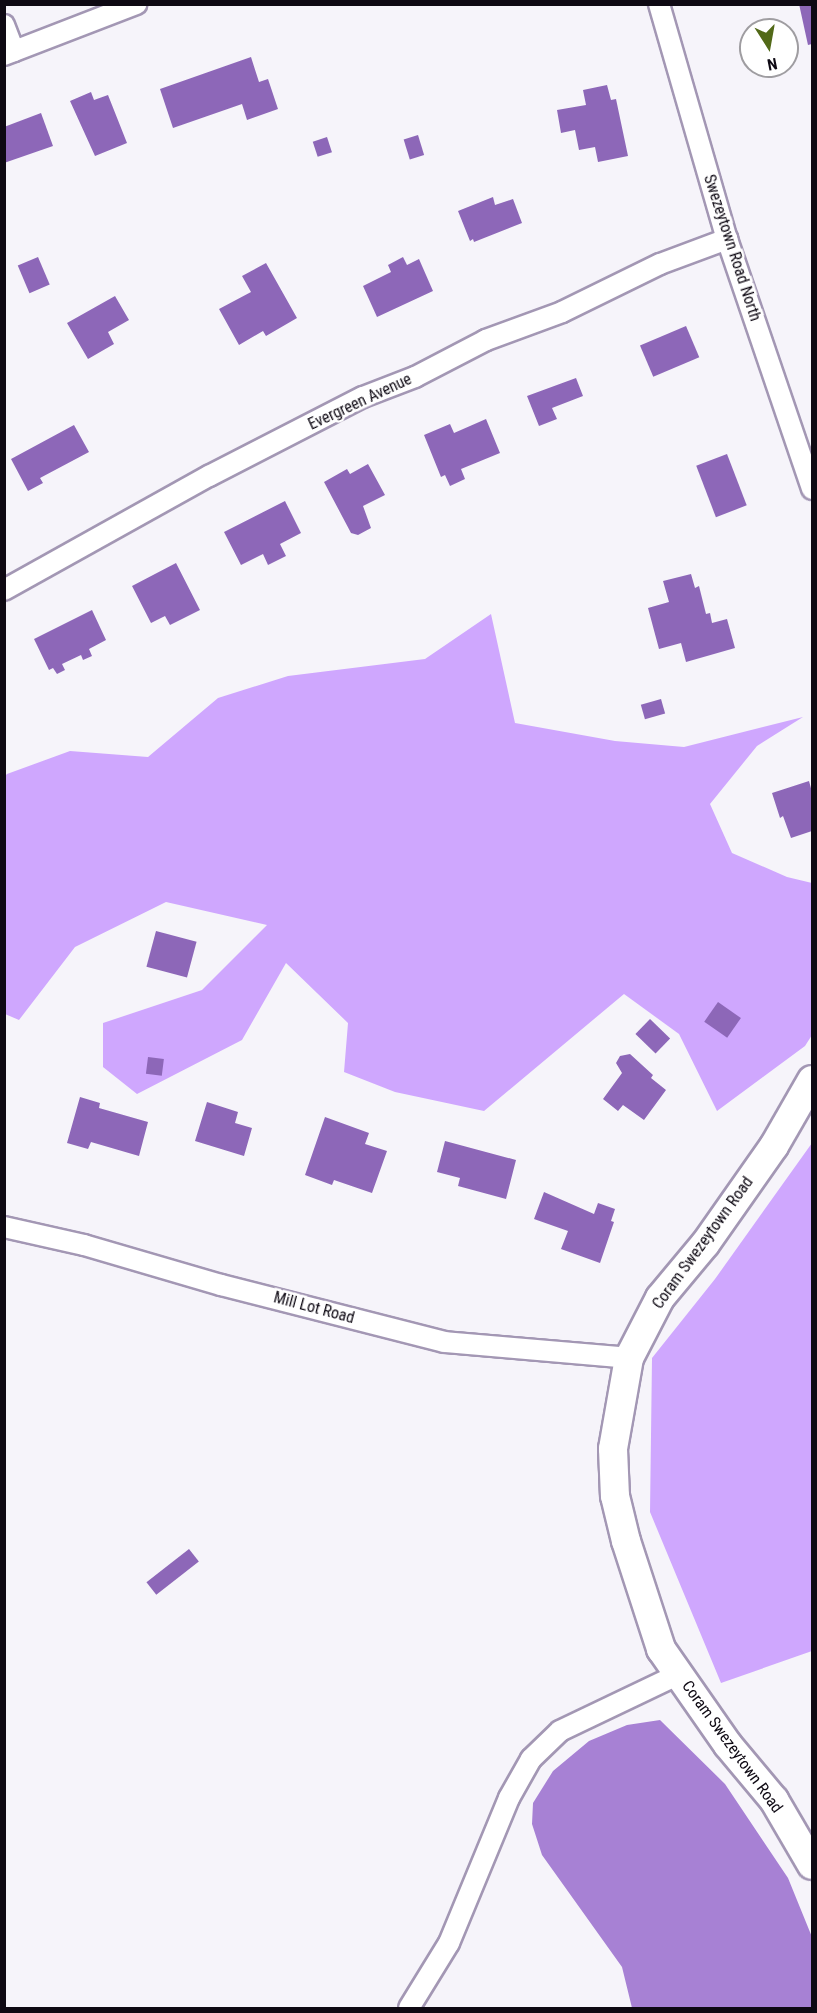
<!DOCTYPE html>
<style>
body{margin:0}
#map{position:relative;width:817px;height:2013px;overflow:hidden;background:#f6f4fa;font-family:"Roboto Condensed",sans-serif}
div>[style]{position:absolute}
.forest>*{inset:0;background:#cfa7fe}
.water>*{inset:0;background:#a781d4}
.building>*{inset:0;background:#8d67b8;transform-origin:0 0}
.roads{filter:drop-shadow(2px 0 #a397b4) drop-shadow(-2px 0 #a397b4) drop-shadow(0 2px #a397b4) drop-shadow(0 -2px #a397b4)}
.street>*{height:20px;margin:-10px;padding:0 10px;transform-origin:10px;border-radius:10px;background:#fff}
.secondary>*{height:28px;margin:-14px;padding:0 14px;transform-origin:14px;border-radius:14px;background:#fff}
span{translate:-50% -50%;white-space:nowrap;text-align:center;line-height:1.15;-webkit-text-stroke:5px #fff;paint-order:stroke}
.street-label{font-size:16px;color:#0e0913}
.frame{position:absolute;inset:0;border:6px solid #0e0913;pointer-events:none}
.north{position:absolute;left:739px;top:18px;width:60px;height:60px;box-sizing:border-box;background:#fff;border:2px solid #9f9da1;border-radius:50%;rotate:169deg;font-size:16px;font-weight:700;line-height:24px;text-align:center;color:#0e0913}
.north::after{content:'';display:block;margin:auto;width:21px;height:27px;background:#526918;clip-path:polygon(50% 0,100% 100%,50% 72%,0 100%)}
</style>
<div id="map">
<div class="forest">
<div style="clip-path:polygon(491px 614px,515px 723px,615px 741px,684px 747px,803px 717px,757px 746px,710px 804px,732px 853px,787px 877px,812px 883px,812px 1035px,805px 1046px,717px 1111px,679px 1034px,624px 994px,484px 1111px,395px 1092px,344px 1072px,348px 1023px,286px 963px,242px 1040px,137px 1094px,103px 1067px,103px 1023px,202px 990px,267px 925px,166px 902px,75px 947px,19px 1020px,5px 1014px,4px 777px,7px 774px,70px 751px,148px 757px,218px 698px,288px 676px,425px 659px)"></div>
<div style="clip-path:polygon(812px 1143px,812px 1651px,721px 1683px,650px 1512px,652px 1358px,715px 1279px)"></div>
</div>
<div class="water">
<div style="clip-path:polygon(660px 1720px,725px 1784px,788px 1878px,812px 1937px,812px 2008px,632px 2008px,622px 1967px,542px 1855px,532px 1824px,533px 1803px,553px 1771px,589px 1741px,627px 1725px)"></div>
</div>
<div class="building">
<div style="clip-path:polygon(799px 4px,812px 4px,812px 44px,808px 45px)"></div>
<div style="clip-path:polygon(251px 57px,259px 82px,268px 79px,278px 109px,247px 120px,242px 104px,173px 128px,160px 89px)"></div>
<div style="clip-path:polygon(607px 85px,611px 100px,616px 99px,628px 156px,598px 162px,595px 147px,579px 150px,575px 130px,561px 133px,557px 110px,586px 105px,583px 90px)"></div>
<div style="clip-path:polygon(91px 92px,94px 100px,108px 95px,127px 143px,95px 156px,70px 101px)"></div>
<div style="clip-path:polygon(41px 113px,53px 146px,4px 163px,4px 127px)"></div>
<div style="left:418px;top:135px;width:21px;height:15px;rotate:73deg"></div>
<div style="left:327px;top:137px;width:16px;height:15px;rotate:72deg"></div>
<div style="clip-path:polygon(493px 197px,495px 205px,513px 199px,522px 223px,474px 242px,473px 239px,470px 241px,458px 211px)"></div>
<div style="left:38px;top:257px;width:30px;height:22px;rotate:67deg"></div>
<div style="clip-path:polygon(403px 257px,407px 265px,419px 259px,433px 291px,377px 317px,363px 286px,391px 272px,388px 265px)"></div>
<div style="clip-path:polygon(266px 263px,297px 318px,266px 336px,263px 331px,239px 345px,219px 309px,251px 292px,242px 276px)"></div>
<div style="clip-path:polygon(115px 296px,129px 320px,108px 332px,114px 344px,88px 359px,67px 323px)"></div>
<div style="left:686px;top:326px;width:34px;height:50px;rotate:67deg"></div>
<div style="clip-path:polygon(576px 378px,583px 396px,552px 408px,557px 419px,539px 426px,527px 396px)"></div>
<div style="clip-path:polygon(486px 419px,500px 453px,461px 469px,465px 479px,450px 486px,445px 475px,441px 477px,424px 435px,450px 424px,454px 433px)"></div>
<div style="clip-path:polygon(74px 425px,89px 452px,40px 478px,43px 483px,28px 491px,11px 459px)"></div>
<div style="left:727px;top:454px;width:55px;height:33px;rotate:69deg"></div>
<div style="clip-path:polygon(368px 464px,385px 495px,363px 506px,371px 528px,358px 535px,351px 533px,324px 482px,347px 469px,350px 474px)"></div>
<div style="clip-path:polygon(285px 501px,301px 533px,280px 544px,286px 556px,268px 565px,263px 554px,241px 565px,224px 532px)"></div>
<div style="clip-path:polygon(176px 563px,200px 610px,170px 625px,165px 616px,151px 623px,132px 586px)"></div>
<div style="clip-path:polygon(691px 574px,695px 588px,699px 586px,706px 614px,710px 613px,712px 623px,727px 619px,735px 648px,686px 662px,681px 643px,659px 649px,648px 608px,669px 602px,663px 581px)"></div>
<div style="clip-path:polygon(92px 610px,106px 640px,89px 649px,92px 656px,83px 660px,81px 655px,62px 664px,65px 670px,57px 674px,53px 668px,49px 670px,34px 639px)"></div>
<div style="left:661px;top:699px;width:15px;height:21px;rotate:74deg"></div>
<div style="clip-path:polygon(809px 781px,812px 792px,812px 831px,791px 838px,783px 816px,780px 818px,772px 793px)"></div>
<div style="left:156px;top:931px;width:42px;height:37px;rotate:15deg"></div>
<div style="left:718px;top:1002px;width:28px;height:24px;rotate:35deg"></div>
<div style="left:650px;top:1019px;width:28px;height:21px;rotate:44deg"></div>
<div style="clip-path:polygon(630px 1054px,653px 1075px,651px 1078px,666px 1090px,644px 1120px,623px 1105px,618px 1111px,603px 1099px,622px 1073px,616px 1063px,620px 1056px)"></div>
<div style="left:148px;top:1057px;width:16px;height:17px;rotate:7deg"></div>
<div style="clip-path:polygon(80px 1097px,100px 1103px,99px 1108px,148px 1122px,139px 1156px,91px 1142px,88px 1149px,67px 1143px)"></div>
<div style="clip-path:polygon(207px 1102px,238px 1112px,235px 1123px,252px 1128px,244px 1156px,195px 1141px)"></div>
<div style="clip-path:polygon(325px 1117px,369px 1133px,365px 1144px,387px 1151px,372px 1193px,334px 1180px,332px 1185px,305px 1175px)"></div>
<div style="clip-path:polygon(445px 1141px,516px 1160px,506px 1199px,458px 1186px,460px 1178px,437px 1172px)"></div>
<div style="clip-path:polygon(544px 1192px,594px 1214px,598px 1203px,615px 1209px,611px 1221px,614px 1222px,600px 1263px,561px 1249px,568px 1231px,534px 1219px)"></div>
<div style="left:189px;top:1549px;width:16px;height:54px;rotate:52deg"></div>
</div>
<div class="roads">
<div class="street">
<div style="left:659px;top:4px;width:245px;rotate:73.9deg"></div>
<div style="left:727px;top:239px;width:264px;rotate:71.2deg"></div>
<div style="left:4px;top:25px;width:28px;rotate:69deg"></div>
<div style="left:4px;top:55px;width:142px;rotate:-21.1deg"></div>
<div style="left:4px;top:590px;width:235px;rotate:-29.1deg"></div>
<div style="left:209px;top:476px;width:173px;rotate:-27.2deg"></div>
<div style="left:363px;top:397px;width:56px;rotate:-21deg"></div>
<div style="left:415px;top:377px;width:80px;rotate:-27.5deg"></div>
<div style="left:486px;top:340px;width:81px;rotate:-20.2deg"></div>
<div style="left:562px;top:312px;width:109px;rotate:-26.1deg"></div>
<div style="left:660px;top:264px;width:72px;rotate:-20.5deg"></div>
<div style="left:4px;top:1227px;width:82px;rotate:12.7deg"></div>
<div style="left:84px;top:1245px;width:143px;rotate:16.3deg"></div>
<div style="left:221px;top:1285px;width:230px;rotate:14.3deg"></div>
<div style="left:444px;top:1342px;width:186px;rotate:4.9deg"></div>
<div style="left:409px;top:2008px;width:76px;rotate:-58.4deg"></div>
<div style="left:449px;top:1943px;width:157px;rotate:-67.5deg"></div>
<div style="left:509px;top:1798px;width:45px;rotate:-60.6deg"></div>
<div style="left:531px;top:1759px;width:40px;rotate:-44deg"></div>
<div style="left:560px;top:1731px;width:132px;rotate:-25.6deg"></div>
</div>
<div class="secondary">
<div style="left:812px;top:1080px;width:76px;rotate:119.9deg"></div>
<div style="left:774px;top:1146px;width:120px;rotate:125.1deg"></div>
<div style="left:705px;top:1244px;width:70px;rotate:129.8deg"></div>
<div style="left:660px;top:1298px;width:68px;rotate:117.3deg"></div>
<div style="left:629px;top:1358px;width:92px;rotate:100deg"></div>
<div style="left:613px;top:1449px;width:47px;rotate:87.6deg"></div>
<div style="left:615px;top:1496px;width:46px;rotate:76.3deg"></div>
<div style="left:626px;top:1541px;width:114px;rotate:72deg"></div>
<div style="left:661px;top:1649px;width:117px;rotate:55.1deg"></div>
<div style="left:728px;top:1745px;width:72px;rotate:50.1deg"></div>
<div style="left:774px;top:1800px;width:75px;rotate:59.7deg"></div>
</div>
</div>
<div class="street-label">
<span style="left:732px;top:248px;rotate:72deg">Swezeytown Road North</span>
<span style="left:360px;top:402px;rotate:-25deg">Evergreen Avenue</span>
<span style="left:703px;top:1243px;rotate:-54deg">Coram Swezeytown Road</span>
<span style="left:314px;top:1308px;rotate:15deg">Mill Lot Road</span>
<span style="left:732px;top:1747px;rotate:54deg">Coram Swezeytown Road</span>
</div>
<div class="frame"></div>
<div class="north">N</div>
</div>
